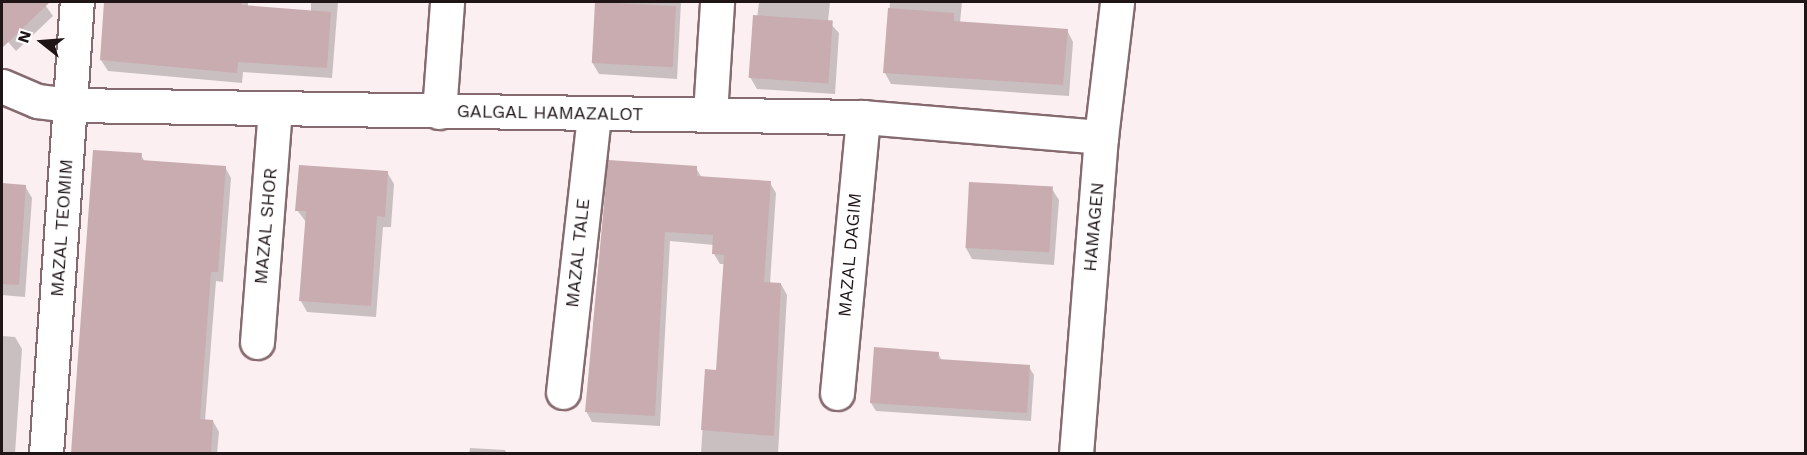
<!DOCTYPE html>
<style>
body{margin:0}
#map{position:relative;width:1807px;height:455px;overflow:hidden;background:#fceff1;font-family:"Work Sans",sans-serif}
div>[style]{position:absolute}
.shadow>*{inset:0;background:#0003}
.building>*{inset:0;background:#c8acaf;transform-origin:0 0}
.roads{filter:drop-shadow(2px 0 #856b6f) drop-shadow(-2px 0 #856b6f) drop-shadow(0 2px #856b6f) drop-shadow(0 -2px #856b6f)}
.minor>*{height:33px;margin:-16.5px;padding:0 16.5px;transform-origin:16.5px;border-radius:16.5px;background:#fff}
span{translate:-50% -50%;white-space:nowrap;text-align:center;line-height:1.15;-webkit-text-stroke:4.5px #fff;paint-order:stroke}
.street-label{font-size:18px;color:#1f1516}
.frame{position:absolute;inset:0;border:3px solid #1f1516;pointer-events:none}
.north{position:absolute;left:12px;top:12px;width:60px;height:60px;-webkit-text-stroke:4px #fff;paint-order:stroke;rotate:287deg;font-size:16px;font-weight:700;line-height:24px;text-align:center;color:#1f1516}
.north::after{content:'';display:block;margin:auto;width:21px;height:27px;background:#1f1516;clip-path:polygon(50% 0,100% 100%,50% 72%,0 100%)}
</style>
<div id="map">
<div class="shadow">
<div style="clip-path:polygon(2px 2px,43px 2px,53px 16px,16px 51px,2px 35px)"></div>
<div style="clip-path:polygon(105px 2px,248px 2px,248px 7px,311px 12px,311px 2px,338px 2px,332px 78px,243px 72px,242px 83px,108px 71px,101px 60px)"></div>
<div style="clip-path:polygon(598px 2px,681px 2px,677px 79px,599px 74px,592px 62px)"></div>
<div style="clip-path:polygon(759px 2px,830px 2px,828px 21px,839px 33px,835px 94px,757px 89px,750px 77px)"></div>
<div style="clip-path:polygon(890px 2px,962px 2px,960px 23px,1067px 30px,1073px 42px,1069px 96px,891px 84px,885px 73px)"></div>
<div style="clip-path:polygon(94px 152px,141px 155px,145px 162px,225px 167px,231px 178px,223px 282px,216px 281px,205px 421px,213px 421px,219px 432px,217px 454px,72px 454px)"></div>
<div style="clip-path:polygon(609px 162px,696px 168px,702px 178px,770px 183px,776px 193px,770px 284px,781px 284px,787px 295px,778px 454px,701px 454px,706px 371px,717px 372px,725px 264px,720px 264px,714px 254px,714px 245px,670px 241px,660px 426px,592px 422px,586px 411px)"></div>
<div style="clip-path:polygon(387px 172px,394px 184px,391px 227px,383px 227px,376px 317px,307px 312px,301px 301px,306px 222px,297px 210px)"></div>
<div style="clip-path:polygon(2px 185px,25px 186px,32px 198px,25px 297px,2px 295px)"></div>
<div style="clip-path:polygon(1052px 189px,1059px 200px,1054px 265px,972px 259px,966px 248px)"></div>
<div style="clip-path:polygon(2px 336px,15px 337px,22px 349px,15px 454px,2px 454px)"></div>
<div style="clip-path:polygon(938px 353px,942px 361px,1029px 367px,1034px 375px,1031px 421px,876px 411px,871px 403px)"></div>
<div style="clip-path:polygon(470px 448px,505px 450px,507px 454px,469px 454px)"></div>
</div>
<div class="building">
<div style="clip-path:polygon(2px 2px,50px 2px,2px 48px)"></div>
<div style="clip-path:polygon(104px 2px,242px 2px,242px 5px,331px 12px,327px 68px,238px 62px,237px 73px,100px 60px)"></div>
<div style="left:595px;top:2px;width:81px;height:61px;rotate:3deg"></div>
<div style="clip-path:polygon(888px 8px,954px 13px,954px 21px,1068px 29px,1063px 85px,883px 73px)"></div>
<div style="left:753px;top:15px;width:80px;height:63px;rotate:4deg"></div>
<div style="clip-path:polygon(93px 150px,142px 153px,141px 160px,226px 166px,218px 272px,211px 272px,200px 419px,213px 420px,211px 453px,71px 453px)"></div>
<div style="clip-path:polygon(608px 160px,697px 166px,697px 176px,771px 181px,764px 282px,781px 283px,774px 436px,701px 430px,705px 369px,716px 370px,724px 255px,712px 254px,713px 235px,665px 232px,655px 416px,585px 412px)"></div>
<div style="clip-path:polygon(299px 165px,388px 171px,385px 217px,377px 216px,371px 306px,299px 301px,306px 211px,295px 211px)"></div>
<div style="left:969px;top:182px;width:84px;height:66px;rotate:3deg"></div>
<div style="clip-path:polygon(2px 183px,26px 185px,19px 285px,2px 284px)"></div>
<div style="clip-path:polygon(874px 347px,939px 352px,938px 359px,1030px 365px,1027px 413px,870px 403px)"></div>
</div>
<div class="roads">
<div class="minor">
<div style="left:2px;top:86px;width:38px;rotate:23deg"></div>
<div style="left:37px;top:101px;width:34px;rotate:7deg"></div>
<div style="left:71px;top:105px;width:792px;rotate:0.87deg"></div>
<div style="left:863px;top:117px;width:239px;rotate:4.8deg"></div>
<div style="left:439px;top:112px;width:110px;rotate:-85.8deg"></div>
<div style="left:710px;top:114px;width:112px;rotate:-86.4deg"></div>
<div style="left:257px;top:342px;width:233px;rotate:-85.6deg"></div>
<div style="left:563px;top:392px;width:280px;rotate:-83.6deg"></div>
<div style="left:837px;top:393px;width:277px;rotate:-84.6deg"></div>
<div style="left:46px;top:454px;width:453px;rotate:-86.1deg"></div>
<div style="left:1076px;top:454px;width:318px;rotate:-85.5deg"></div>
<div style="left:1101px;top:137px;width:136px;rotate:-83.2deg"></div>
</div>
</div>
<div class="street-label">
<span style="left:550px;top:113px;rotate:1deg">GALGAL HAMAZALOT</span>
<span style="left:266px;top:226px;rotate:-85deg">MAZAL SHOR</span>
<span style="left:1094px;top:227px;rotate:-85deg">HAMAGEN</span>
<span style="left:62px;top:228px;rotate:-86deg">MAZAL TEOMIM</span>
<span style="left:578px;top:253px;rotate:-84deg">MAZAL TALE</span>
<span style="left:850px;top:255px;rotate:-85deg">MAZAL DAGIM</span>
</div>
<div class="frame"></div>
<div class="north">N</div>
</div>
